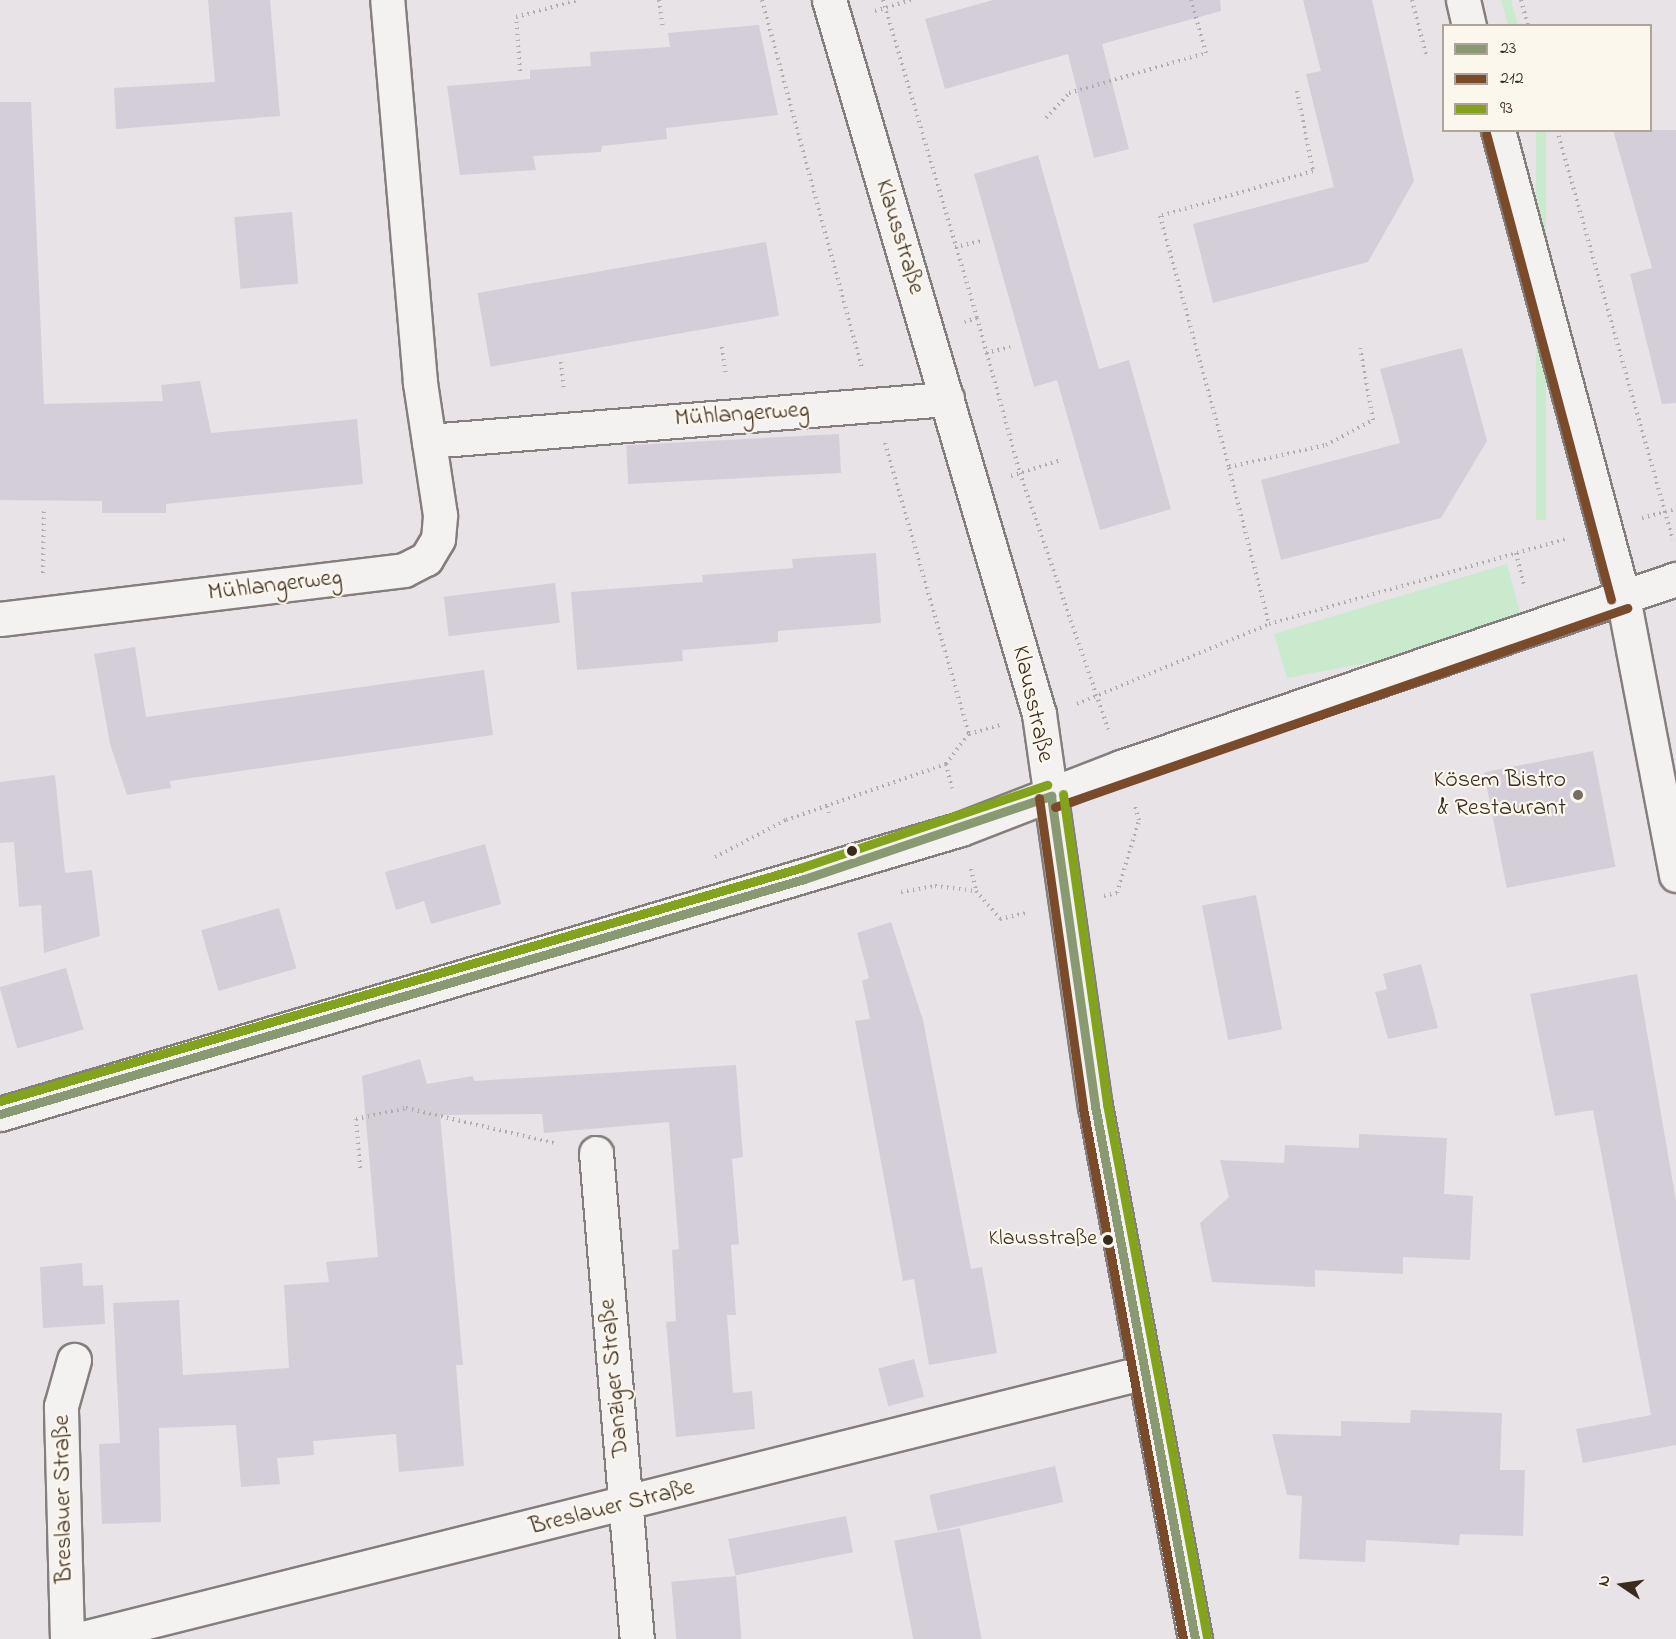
<!DOCTYPE html>
<meta charset="utf-8">
<style>
body{margin:0}
#map{position:relative;width:1676px;height:1639px;overflow:hidden;background:#e8e3e7;font-family:"Indie Flower",sans-serif}
div>[style]{position:absolute}
.green>*{inset:0;background:#c9eacd;transform-origin:0 0}
.building>*{inset:0;background:#d4ced9;transform-origin:0 0}
.path>*{height:4px;margin-top:-2px;transform-origin:0;background:repeating-linear-gradient(90deg,#b1adab 0 1.5px,transparent 0 6px)}
.roads{filter:drop-shadow(2px 0 #847e7d) drop-shadow(-2px 0 #847e7d) drop-shadow(0 2px #847e7d) drop-shadow(0 -2px #847e7d)}
.minor>*{height:33px;margin:-16.5px;padding:0 16.5px;transform-origin:16.5px;border-radius:16.5px;background:#f4f2f0}
.bus-1>*{height:9px;margin:-4.5px;padding:0 4.5px;transform-origin:4.5px;border-radius:4.5px;background:#899a73}
.bus-2>*{height:9px;margin:-4.5px;padding:0 4.5px;transform-origin:4.5px;border-radius:4.5px;background:#7a4b2a}
.bus-3>*{height:9px;margin:-4.5px;padding:0 4.5px;transform-origin:4.5px;border-radius:4.5px;background:#82a31b}
.dots>*{width:16px;height:16px;translate:-50% -50%;box-sizing:border-box;border:3px solid #fbf7ec;border-radius:50%}
span{translate:-50% -50%;white-space:nowrap;text-align:center;line-height:1.15;-webkit-text-stroke:4.5px #fbf7ec;paint-order:stroke}
.bus-label{font-size:22px;color:#3b2a1e}
.right{translate:-100% -50%;text-align:right}
.street-label{font-size:24px;color:#3b2a1e}
.poi-label{font-size:24px;color:#3b2a1e}
.legend{position:absolute;left:1442px;top:24px;width:210px;height:108px;box-sizing:border-box;background:#fbf7ec;border:2px solid #aea59a;margin:0;padding:8px 10px;list-style:none;font-size:18px;color:#3b2a1e}
.legend li{display:flex;align-items:center;gap:12px;height:30px}
.legend b{width:30px;border:2px solid #aea59a}
.north{position:absolute;left:1592px;top:1555px;width:60px;height:60px;-webkit-text-stroke:4px #fbf7ec;paint-order:stroke;rotate:283deg;font-size:16px;font-weight:700;line-height:24px;text-align:center;color:#3b2a1e}
.north::after{content:'';display:block;margin:auto;width:21px;height:27px;background:#3b2a1e;clip-path:polygon(50% 0,100% 100%,50% 72%,0 100%)}
</style>
<div id="map">
<div class="green">
<div style="clip-path:polygon(1501px 0,1511px 0,1518px 25px,1508px 25px)"></div>
<div style="left:1536px;top:131px;width:10px;height:389px"></div>
<div style="clip-path:polygon(1507px 564px,1520px 613px,1387px 659px,1287px 678px,1274px 634px)"></div>
</div>
<div class="building">
<div style="clip-path:polygon(208px 0,270px 0,280px 116px,116px 129px,114px 88px,215px 82px)"></div>
<div style="clip-path:polygon(993px 0,1220px 0,1221px 11px,1102px 44px,1129px 149px,1094px 158px,1068px 54px,945px 89px,925px 19px)"></div>
<div style="clip-path:polygon(1303px 0,1372px 0,1414px 181px,1368px 262px,1213px 303px,1193px 224px,1334px 187px,1306px 74px,1321px 71px)"></div>
<div style="clip-path:polygon(759px 25px,778px 115px,666px 128px,667px 139px,602px 146px,601px 152px,533px 156px,536px 170px,460px 175px,447px 86px,530px 79px,530px 70px,591px 66px,590px 52px,670px 47px,668px 33px)"></div>
<div style="clip-path:polygon(0 102px,31px 102px,44px 404px,163px 401px,161px 385px,200px 381px,211px 433px,357px 419px,363px 484px,166px 504px,166px 513px,102px 513px,102px 501px,0 500px)"></div>
<div style="clip-path:polygon(1613px 130px,1676px 130px,1676px 403px,1662px 404px,1630px 274px,1652px 268px)"></div>
<div style="clip-path:polygon(1038px 155px,1099px 369px,1129px 360px,1171px 509px,1100px 530px,1057px 380px,1034px 387px,974px 174px)"></div>
<div style="left:292px;top:212px;width:72px;height:58px;rotate:85deg"></div>
<div style="left:766px;top:242px;width:75px;height:293px;rotate:80deg"></div>
<div style="clip-path:polygon(1462px 348px,1487px 441px,1441px 518px,1281px 560px,1261px 480px,1400px 443px,1380px 369px)"></div>
<div style="left:839px;top:434px;width:39px;height:213px;rotate:87deg"></div>
<div style="clip-path:polygon(876px 553px,881px 623px,778px 631px,778px 642px,682px 650px,683px 661px,577px 670px,571px 592px,703px 582px,702px 575px,793px 568px,792px 559px)"></div>
<div style="left:555px;top:583px;width:40px;height:112px;rotate:83deg"></div>
<div style="clip-path:polygon(135px 647px,146px 717px,484px 670px,493px 735px,170px 781px,171px 788px,127px 795px,110px 744px,94px 654px)"></div>
<div style="left:1593px;top:751px;width:118px;height:111px;rotate:79deg"></div>
<div style="clip-path:polygon(55px 775px,65px 873px,92px 870px,100px 936px,44px 953px,41px 905px,19px 907px,14px 842px,0 843px,0 782px)"></div>
<div style="clip-path:polygon(485px 844px,501px 904px,431px 924px,424px 901px,396px 910px,385px 872px)"></div>
<div style="left:1256px;top:895px;width:137px;height:55px;rotate:79deg"></div>
<div style="left:279px;top:908px;width:63px;height:81px;rotate:74deg"></div>
<div style="clip-path:polygon(891px 922px,923px 1020px,971px 1269px,982px 1267px,997px 1353px,929px 1365px,914px 1279px,903px 1281px,855px 1021px,870px 1019px,862px 981px,869px 978px,857px 933px)"></div>
<div style="clip-path:polygon(1421px 964px,1438px 1028px,1388px 1039px,1375px 992px,1387px 989px,1383px 974px)"></div>
<div style="left:66px;top:968px;width:64px;height:69px;rotate:74deg"></div>
<div style="clip-path:polygon(1637px 974px,1676px 1201px,1676px 1445px,1583px 1463px,1576px 1429px,1651px 1415px,1593px 1110px,1555px 1116px,1530px 994px)"></div>
<div style="clip-path:polygon(420px 1059px,427px 1084px,473px 1076px,474px 1081px,736px 1065px,743px 1157px,732px 1159px,739px 1244px,731px 1245px,736px 1315px,727px 1315px,733px 1393px,752px 1391px,755px 1429px,676px 1437px,666px 1322px,676px 1321px,672px 1250px,679px 1249px,669px 1122px,544px 1133px,542px 1114px,440px 1115px,463px 1365px,456px 1365px,464px 1466px,399px 1472px,396px 1434px,313px 1441px,314px 1455px,277px 1458px,280px 1484px,241px 1487px,236px 1425px,159px 1428px,161px 1522px,102px 1524px,99px 1444px,120px 1443px,113px 1303px,179px 1300px,183px 1375px,289px 1368px,284px 1285px,329px 1282px,326px 1262px,378px 1257px,362px 1076px)"></div>
<div style="clip-path:polygon(1359px 1134px,1447px 1138px,1444px 1194px,1473px 1196px,1470px 1260px,1403px 1257px,1403px 1274px,1315px 1270px,1315px 1287px,1212px 1282px,1200px 1223px,1229px 1197px,1220px 1160px,1284px 1163px,1285px 1145px,1359px 1148px)"></div>
<div style="clip-path:polygon(82px 1263px,83px 1286px,103px 1285px,105px 1324px,43px 1328px,40px 1267px)"></div>
<div style="left:914px;top:1359px;width:39px;height:37px;rotate:75deg"></div>
<div style="clip-path:polygon(1411px 1410px,1502px 1413px,1500px 1470px,1525px 1470px,1523px 1536px,1460px 1534px,1459px 1545px,1366px 1540px,1365px 1562px,1299px 1559px,1302px 1496px,1287px 1495px,1272px 1434px,1341px 1436px,1341px 1421px,1410px 1423px)"></div>
<div style="left:1055px;top:1466px;width:37px;height:129px;rotate:77deg"></div>
<div style="left:846px;top:1516px;width:37px;height:120px;rotate:79deg"></div>
<div style="left:960px;top:1528px;width:113px;height:67px;rotate:79deg"></div>
<div style="left:736px;top:1576px;width:63px;height:65px;rotate:85deg"></div>
</div>
<div class="path">
<div style="left:659px;top:0;width:28px;rotate:82deg"></div>
<div style="left:762px;top:0;width:380px;rotate:74.8deg"></div>
<div style="left:883px;top:0;width:332px;rotate:73.5deg"></div>
<div style="left:977px;top:318px;width:13px;rotate:162deg"></div>
<div style="left:1412px;top:0;width:56px;rotate:75.5deg"></div>
<div style="left:1521px;top:0;width:27px;rotate:75deg"></div>
<div style="left:875px;top:11px;width:39px;rotate:-17deg"></div>
<div style="left:520px;top:71px;width:54px;rotate:-94.2deg"></div>
<div style="left:516px;top:17px;width:64px;rotate:-15.3deg"></div>
<div style="left:1297px;top:91px;width:82px;rotate:78.7deg"></div>
<div style="left:1313px;top:171px;width:159px;rotate:163.6deg"></div>
<div style="left:1160px;top:216px;width:260px;rotate:74.6deg"></div>
<div style="left:1229px;top:467px;width:99px;rotate:-12.8deg"></div>
<div style="left:1326px;top:445px;width:53px;rotate:-28deg"></div>
<div style="left:1373px;top:420px;width:73px;rotate:-100.2deg"></div>
<div style="left:1046px;top:118px;width:34px;rotate:-47deg"></div>
<div style="left:1069px;top:93px;width:143px;rotate:-16.3deg"></div>
<div style="left:1206px;top:53px;width:55px;rotate:-105.8deg"></div>
<div style="left:1557px;top:130px;width:426px;rotate:74.2deg"></div>
<div style="left:955px;top:247px;width:28px;rotate:-13deg"></div>
<div style="left:977px;top:318px;width:161px;rotate:74.5deg"></div>
<div style="left:1020px;top:473px;width:271px;rotate:71deg"></div>
<div style="left:722px;top:347px;width:29px;rotate:82deg"></div>
<div style="left:986px;top:353px;width:25px;rotate:-14deg"></div>
<div style="left:561px;top:362px;width:29px;rotate:84deg"></div>
<div style="left:885px;top:443px;width:303px;rotate:73.9deg"></div>
<div style="left:1229px;top:468px;width:161px;rotate:75.6deg"></div>
<div style="left:1011px;top:476px;width:52px;rotate:-17.7deg"></div>
<div style="left:1642px;top:518px;width:35px;rotate:-15deg"></div>
<div style="left:1516px;top:553px;width:36px;rotate:76deg"></div>
<div style="left:43px;top:573px;width:62px;rotate:-89.1deg"></div>
<div style="left:1077px;top:704px;width:208px;rotate:-22.6deg"></div>
<div style="left:1269px;top:624px;width:309px;rotate:-16deg"></div>
<div style="left:946px;top:764px;width:25px;rotate:76deg"></div>
<div style="left:827px;top:806px;width:7px;rotate:74deg"></div>
<div style="left:715px;top:857px;width:80px;rotate:-27.5deg"></div>
<div style="left:786px;top:820px;width:170px;rotate:-19.3deg"></div>
<div style="left:946px;top:764px;width:38px;rotate:-53deg"></div>
<div style="left:969px;top:734px;width:32px;rotate:-16deg"></div>
<div style="left:971px;top:869px;width:23px;rotate:77deg"></div>
<div style="left:901px;top:892px;width:35px;rotate:-10deg"></div>
<div style="left:935px;top:886px;width:41px;rotate:7deg"></div>
<div style="left:976px;top:891px;width:37px;rotate:49deg"></div>
<div style="left:1000px;top:919px;width:28px;rotate:-13deg"></div>
<div style="left:1104px;top:896px;width:13px;rotate:-13deg"></div>
<div style="left:1117px;top:893px;width:76px;rotate:-73.2deg"></div>
<div style="left:1139px;top:820px;width:17px;rotate:-107deg"></div>
<div style="left:360px;top:1168px;width:49px;rotate:-94.7deg"></div>
<div style="left:356px;top:1119px;width:51px;rotate:-12.4deg"></div>
<div style="left:406px;top:1108px;width:156px;rotate:13.3deg"></div>
</div>
<div class="roads">
<div class="minor">
<div style="left:829px;top:0;width:744px;rotate:73.61deg"></div>
<div style="left:1039px;top:714px;width:396px;rotate:81.9deg"></div>
<div style="left:1095px;top:1106px;width:542px;rotate:79.37deg"></div>
<div style="left:1463px;top:0;width:27px;rotate:77deg"></div>
<div style="left:1498px;top:130px;width:483px;rotate:75deg"></div>
<div style="left:1623px;top:597px;width:283px;rotate:79.2deg"></div>
<div style="left:429px;top:441px;width:520px;rotate:-4.64deg"></div>
<div style="left:0;top:619px;width:407px;rotate:-6.9deg"></div>
<div style="left:404px;top:570px;width:25px;rotate:-27deg"></div>
<div style="left:426px;top:559px;width:23px;rotate:-59deg"></div>
<div style="left:438px;top:539px;width:24px;rotate:-85deg"></div>
<div style="left:440px;top:515px;width:134px;rotate:-98.6deg"></div>
<div style="left:420px;top:382px;width:383px;rotate:-94.9deg"></div>
<div style="left:0;top:1114px;width:1002px;rotate:-16.52deg"></div>
<div style="left:961px;top:829px;width:172px;rotate:-21.2deg"></div>
<div style="left:1121px;top:767px;width:586px;rotate:-18.71deg"></div>
<div style="left:596px;top:1153px;width:488px;rotate:85.2deg"></div>
<div style="left:67px;top:1639px;width:233px;rotate:-91.5deg"></div>
<div style="left:61px;top:1406px;width:48px;rotate:-74.2deg"></div>
<div style="left:79px;top:1639px;width:1099px;rotate:-14.06deg"></div>
</div>
</div>
<div class="bus-1">
<div style="left:1051px;top:796px;width:313px;rotate:81.9deg"></div>
<div style="left:1095px;top:1106px;width:542px;rotate:79.37deg"></div>
<div style="left:0;top:1114px;width:838px;rotate:-16.29deg"></div>
<div style="left:804px;top:879px;width:261px;rotate:-18.6deg"></div>
</div>
<div class="bus-2">
<div style="left:1486px;top:133px;width:483px;rotate:75deg"></div>
<div style="left:1039px;top:798px;width:313px;rotate:81.9deg"></div>
<div style="left:1083px;top:1108px;width:540px;rotate:79.33deg"></div>
<div style="left:1055px;top:807px;width:606px;rotate:-19.18deg"></div>
</div>
<div class="bus-3">
<div style="left:1063px;top:794px;width:313px;rotate:81.9deg"></div>
<div style="left:1107px;top:1104px;width:542px;rotate:79.37deg"></div>
<div style="left:0;top:1101px;width:833px;rotate:-16.24deg"></div>
<div style="left:800px;top:868px;width:261px;rotate:-18.6deg"></div>
</div>
<div class="dots">
<div style="left:1578px;top:795px;background:#786b64"></div>
<div style="left:852px;top:851px;background:#3b2a1e"></div>
<div style="left:1108px;top:1240px;background:#3b2a1e"></div>
</div>
<div class="bus-label">
<span class="right" style="left:1097px;top:1240px">Klausstraße</span>
</div>
<div class="street-label">
<span style="left:899px;top:237px;rotate:73deg">Klausstraße</span>
<span style="left:742px;top:415px;rotate:-4deg">Mühlangerweg</span>
<span style="left:275px;top:586px;rotate:-7deg">Mühlangerweg</span>
<span style="left:1032px;top:704px;rotate:77deg">Klausstraße</span>
<span style="left:615px;top:1378px;rotate:-95deg">Danziger Straße</span>
<span style="left:64px;top:1499px;rotate:-91deg">Breslauer Straße</span>
<span style="left:612px;top:1508px;rotate:-14deg">Breslauer Straße</span>
</div>
<div class="poi-label">
<span class="right" style="left:1566px;top:795px">Kösem Bistro<br>&amp; Restaurant</span>
</div>
<ul class="legend">
<li><b style="height:8px;background:#899a73"></b>23</li>
<li><b style="height:8px;background:#7a4b2a"></b>212</li>
<li><b style="height:8px;background:#82a31b"></b>93</li>
</ul>
<div class="north">N</div>
</div>
